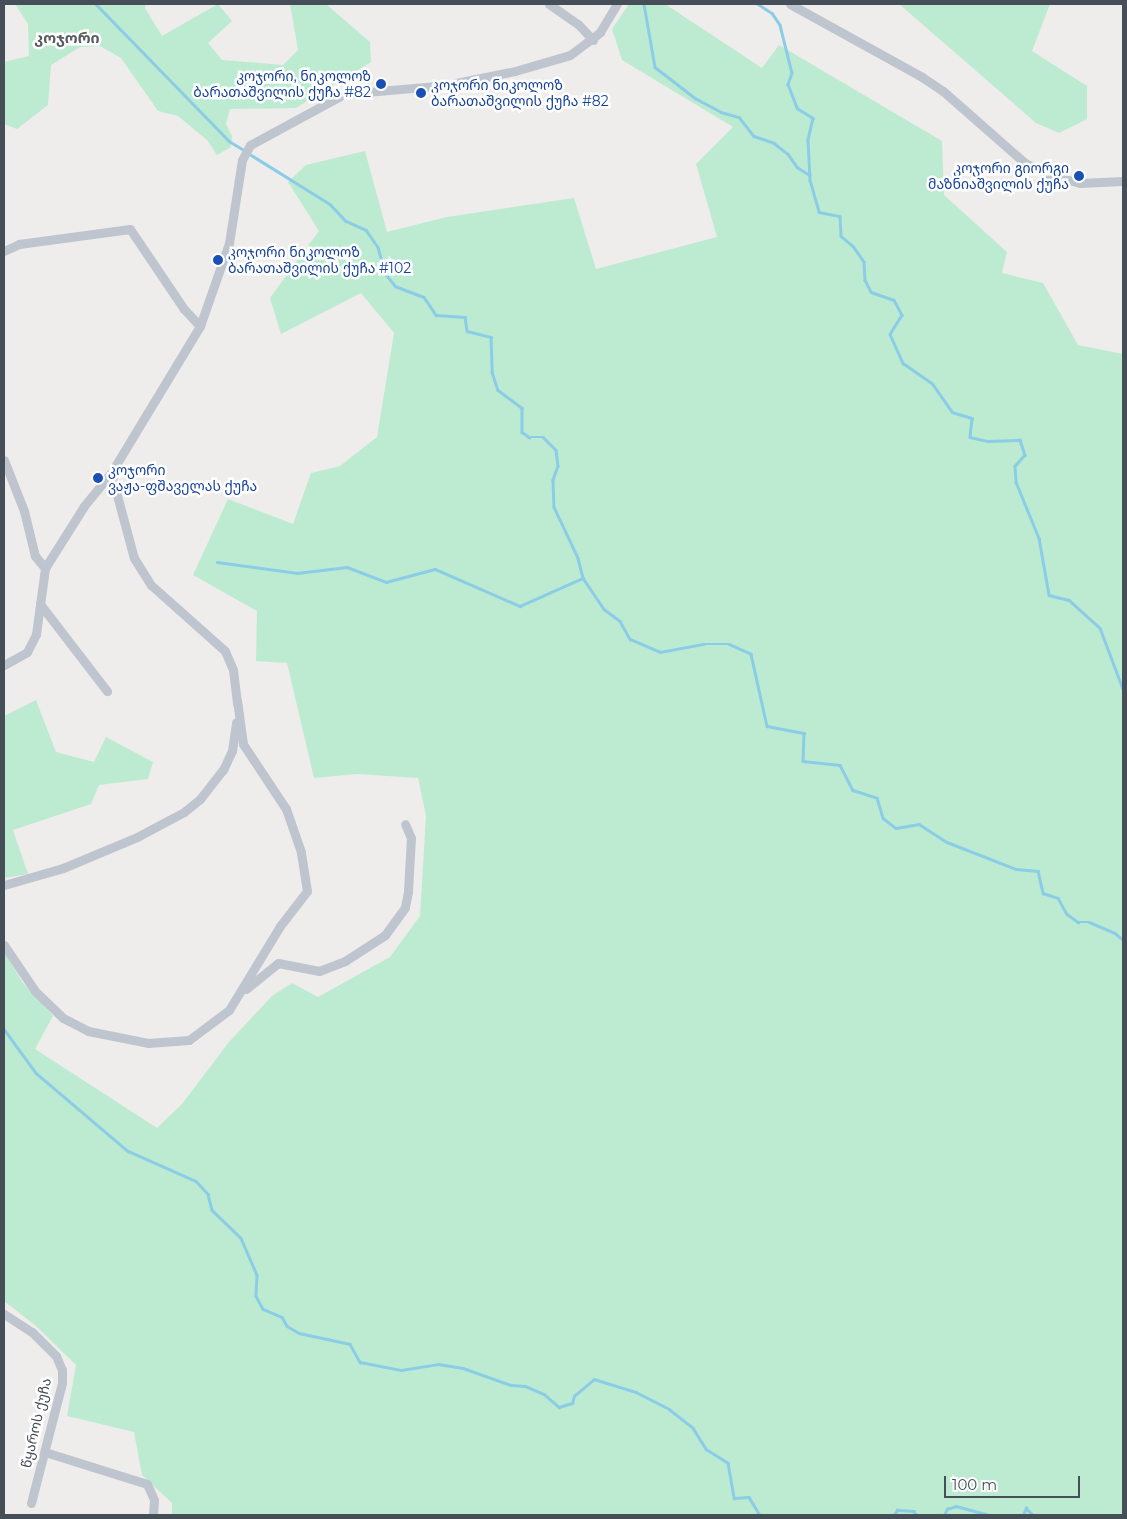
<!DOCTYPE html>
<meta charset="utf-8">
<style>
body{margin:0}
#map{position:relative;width:1127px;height:1519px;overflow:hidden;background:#efecec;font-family:Montserrat,"Noto Sans Georgian",sans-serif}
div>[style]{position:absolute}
.green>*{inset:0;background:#bcebd1}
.stream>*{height:2.5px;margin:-1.25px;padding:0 1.25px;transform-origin:1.25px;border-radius:1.25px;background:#8bcde6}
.minor>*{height:9px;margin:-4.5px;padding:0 4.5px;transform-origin:4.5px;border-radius:4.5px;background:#bec5ce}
.dots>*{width:14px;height:14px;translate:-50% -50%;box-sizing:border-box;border:2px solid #fff;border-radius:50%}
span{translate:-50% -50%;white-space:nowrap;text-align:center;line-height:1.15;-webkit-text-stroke:5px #fff;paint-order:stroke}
.transit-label{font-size:14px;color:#164399}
.right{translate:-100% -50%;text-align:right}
.left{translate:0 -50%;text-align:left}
.street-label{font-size:14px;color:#464e58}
.neighbourhood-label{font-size:15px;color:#595c61;font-weight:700}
.frame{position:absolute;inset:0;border:5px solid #464e58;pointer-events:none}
.scale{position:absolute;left:944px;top:1476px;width:136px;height:22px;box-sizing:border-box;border:2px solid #464e58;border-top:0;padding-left:6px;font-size:15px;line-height:18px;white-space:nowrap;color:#464e58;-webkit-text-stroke:4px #fff;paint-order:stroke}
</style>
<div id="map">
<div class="green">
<div style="clip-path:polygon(15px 4px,146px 4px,145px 8px,162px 36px,218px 4px,232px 21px,208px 43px,222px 60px,283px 65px,298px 50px,290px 4px,326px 4px,370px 42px,371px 62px,296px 108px,230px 109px,226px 124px,232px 136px,231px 147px,217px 155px,207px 140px,178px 116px,158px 111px,121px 58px,100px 46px,80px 47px,51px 65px,48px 105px,17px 129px,4px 124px,4px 62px,29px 56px,28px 24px)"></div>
<div style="clip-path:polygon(629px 4px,665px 4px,762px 68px,779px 45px,942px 141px,944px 195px,1007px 252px,1002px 273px,1043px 283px,1078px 345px,1123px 354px,1123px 1515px,172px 1515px,172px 1503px,142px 1475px,134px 1432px,67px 1416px,76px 1365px,36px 1326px,4px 1301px,4px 952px,23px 983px,53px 1016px,35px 1049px,157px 1128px,182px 1104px,229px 1042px,272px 996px,292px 983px,318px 997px,390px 957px,420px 916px,426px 816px,418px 778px,357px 774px,314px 778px,287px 663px,256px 661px,257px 611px,193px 575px,228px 499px,293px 524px,311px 473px,340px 466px,377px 437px,394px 333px,361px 293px,281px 334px,270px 298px,319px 231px,288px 182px,306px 165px,365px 151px,387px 232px,447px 217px,574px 198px,596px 269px,717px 237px,696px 164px,733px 127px,622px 60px,612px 29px)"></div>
<div style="clip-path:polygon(899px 4px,1050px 4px,1032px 51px,1087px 86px,1087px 119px,1059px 133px,1036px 123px)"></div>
<div style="clip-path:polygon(36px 700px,56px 752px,94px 762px,106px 737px,153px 762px,148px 779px,99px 785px,91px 804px,13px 830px,28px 874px,4px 878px,4px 716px)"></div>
</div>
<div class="stream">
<div style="left:96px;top:4px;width:191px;rotate:45.8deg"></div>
<div style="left:229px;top:141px;width:17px;rotate:31deg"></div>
<div style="left:644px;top:4px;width:64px;rotate:80.1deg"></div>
<div style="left:655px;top:67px;width:51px;rotate:37.8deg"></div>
<div style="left:695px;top:98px;width:30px;rotate:28deg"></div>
<div style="left:721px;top:112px;width:19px;rotate:16deg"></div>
<div style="left:739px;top:117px;width:24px;rotate:52deg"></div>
<div style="left:754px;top:136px;width:21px;rotate:19deg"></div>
<div style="left:774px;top:143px;width:18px;rotate:38deg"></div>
<div style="left:788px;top:154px;width:16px;rotate:55deg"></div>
<div style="left:797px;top:167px;width:15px;rotate:32deg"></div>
<div style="left:758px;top:4px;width:17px;rotate:33deg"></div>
<div style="left:772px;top:13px;width:14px;rotate:56deg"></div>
<div style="left:780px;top:25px;width:49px;rotate:76deg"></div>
<div style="left:792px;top:73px;width:12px;rotate:110deg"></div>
<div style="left:788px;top:84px;width:26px;rotate:69deg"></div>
<div style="left:797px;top:108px;width:19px;rotate:32deg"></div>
<div style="left:813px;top:118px;width:23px;rotate:103deg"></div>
<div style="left:808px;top:140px;width:40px;rotate:87.1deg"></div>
<div style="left:810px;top:180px;width:33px;rotate:74deg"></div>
<div style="left:819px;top:212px;width:21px;rotate:11deg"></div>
<div style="left:840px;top:216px;width:20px;rotate:87deg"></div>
<div style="left:841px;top:236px;width:16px;rotate:40deg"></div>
<div style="left:853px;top:246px;width:19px;rotate:55deg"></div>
<div style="left:864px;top:262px;width:18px;rotate:87deg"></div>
<div style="left:865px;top:280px;width:13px;rotate:63deg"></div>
<div style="left:871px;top:292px;width:24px;rotate:19deg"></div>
<div style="left:894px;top:300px;width:17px;rotate:62deg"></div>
<div style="left:902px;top:315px;width:22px;rotate:122deg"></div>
<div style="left:890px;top:334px;width:32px;rotate:66deg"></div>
<div style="left:903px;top:363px;width:35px;rotate:35deg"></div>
<div style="left:932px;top:383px;width:35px;rotate:55deg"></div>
<div style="left:952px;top:412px;width:21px;rotate:17deg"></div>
<div style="left:972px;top:418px;width:19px;rotate:96deg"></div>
<div style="left:970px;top:437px;width:18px;rotate:13deg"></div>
<div style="left:988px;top:441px;width:32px;rotate:-2deg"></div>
<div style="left:1020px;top:440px;width:16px;rotate:72deg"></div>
<div style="left:1025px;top:455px;width:15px;rotate:132deg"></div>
<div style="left:1015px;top:466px;width:16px;rotate:86deg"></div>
<div style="left:1016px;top:482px;width:61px;rotate:67.7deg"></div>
<div style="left:1039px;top:538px;width:58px;rotate:80deg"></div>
<div style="left:1049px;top:595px;width:21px;rotate:14deg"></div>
<div style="left:1069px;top:600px;width:42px;rotate:42.1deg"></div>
<div style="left:1100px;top:628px;width:65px;rotate:69.3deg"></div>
<div style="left:248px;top:153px;width:97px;rotate:31.9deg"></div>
<div style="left:330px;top:204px;width:23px;rotate:47deg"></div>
<div style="left:346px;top:221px;width:22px;rotate:24deg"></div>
<div style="left:366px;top:230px;width:21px;rotate:55deg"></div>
<div style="left:378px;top:247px;width:27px;rotate:75deg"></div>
<div style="left:385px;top:273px;width:16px;rotate:52deg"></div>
<div style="left:395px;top:286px;width:31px;rotate:21deg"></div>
<div style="left:424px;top:297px;width:22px;rotate:56deg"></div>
<div style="left:436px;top:315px;width:29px;rotate:4deg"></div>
<div style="left:465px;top:317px;width:14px;rotate:82deg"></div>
<div style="left:467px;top:331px;width:25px;rotate:14deg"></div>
<div style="left:491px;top:337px;width:35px;rotate:88deg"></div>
<div style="left:492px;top:372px;width:19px;rotate:72deg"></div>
<div style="left:498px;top:390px;width:30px;rotate:37deg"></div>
<div style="left:522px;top:408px;width:24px;rotate:90deg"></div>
<div style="left:522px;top:432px;width:9px;rotate:36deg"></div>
<div style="left:529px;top:437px;width:14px"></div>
<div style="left:543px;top:437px;width:18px;rotate:45deg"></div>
<div style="left:556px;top:450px;width:16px;rotate:83deg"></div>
<div style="left:558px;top:466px;width:15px;rotate:110deg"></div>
<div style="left:553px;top:480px;width:27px;rotate:88deg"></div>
<div style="left:554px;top:507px;width:56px;rotate:64.8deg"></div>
<div style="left:578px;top:558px;width:21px;rotate:76deg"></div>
<div style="left:583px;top:578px;width:37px;rotate:56deg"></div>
<div style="left:604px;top:609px;width:20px;rotate:37deg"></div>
<div style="left:620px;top:621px;width:21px;rotate:61deg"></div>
<div style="left:630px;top:639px;width:33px;rotate:23deg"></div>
<div style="left:660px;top:652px;width:44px;rotate:-10.5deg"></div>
<div style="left:703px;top:644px;width:26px"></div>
<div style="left:729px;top:644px;width:24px;rotate:24deg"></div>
<div style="left:751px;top:654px;width:74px;rotate:77.5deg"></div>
<div style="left:767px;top:726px;width:38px;rotate:11deg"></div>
<div style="left:804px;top:733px;width:28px;rotate:92deg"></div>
<div style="left:803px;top:761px;width:37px;rotate:6deg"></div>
<div style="left:840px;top:765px;width:28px;rotate:63deg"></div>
<div style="left:853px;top:790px;width:25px;rotate:18deg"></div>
<div style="left:877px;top:798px;width:21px;rotate:73deg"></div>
<div style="left:883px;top:818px;width:16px;rotate:38deg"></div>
<div style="left:896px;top:828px;width:23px;rotate:-10deg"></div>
<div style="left:919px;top:824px;width:33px;rotate:33deg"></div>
<div style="left:947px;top:842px;width:74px;rotate:21.4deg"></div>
<div style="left:1016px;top:869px;width:22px;rotate:5deg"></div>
<div style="left:1038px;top:871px;width:23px;rotate:77deg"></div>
<div style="left:1043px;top:893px;width:16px;rotate:18deg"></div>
<div style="left:1058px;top:898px;width:18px;rotate:61deg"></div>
<div style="left:1067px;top:914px;width:14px;rotate:36deg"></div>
<div style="left:1078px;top:922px;width:11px"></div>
<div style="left:1089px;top:922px;width:28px;rotate:23deg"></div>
<div style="left:1115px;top:933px;width:11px;rotate:41deg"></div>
<div style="left:217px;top:562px;width:81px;rotate:7.8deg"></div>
<div style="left:297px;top:573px;width:50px;rotate:-6.8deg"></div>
<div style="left:347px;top:567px;width:42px;rotate:21deg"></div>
<div style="left:386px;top:582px;width:51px;rotate:-14.9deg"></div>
<div style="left:435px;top:569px;width:93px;rotate:23.5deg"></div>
<div style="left:520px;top:606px;width:69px;rotate:-24deg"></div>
<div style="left:4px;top:1029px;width:54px;rotate:54deg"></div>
<div style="left:36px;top:1073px;width:121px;rotate:40.3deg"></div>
<div style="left:128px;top:1151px;width:74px;rotate:23.8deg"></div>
<div style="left:196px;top:1181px;width:18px;rotate:47deg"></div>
<div style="left:208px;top:1194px;width:16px;rotate:76deg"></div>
<div style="left:212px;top:1210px;width:40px;rotate:44deg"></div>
<div style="left:241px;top:1238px;width:40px;rotate:66.6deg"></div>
<div style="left:257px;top:1275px;width:21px;rotate:93deg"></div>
<div style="left:256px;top:1296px;width:15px;rotate:62deg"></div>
<div style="left:263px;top:1309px;width:21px;rotate:23deg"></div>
<div style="left:282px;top:1317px;width:10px;rotate:61deg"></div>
<div style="left:287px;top:1326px;width:14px;rotate:30deg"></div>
<div style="left:299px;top:1333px;width:52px;rotate:12.2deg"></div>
<div style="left:350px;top:1344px;width:21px;rotate:61deg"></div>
<div style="left:360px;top:1362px;width:42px;rotate:11deg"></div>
<div style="left:401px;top:1370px;width:37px;rotate:-9deg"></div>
<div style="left:438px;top:1364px;width:25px;rotate:9deg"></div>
<div style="left:463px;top:1368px;width:51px;rotate:19.5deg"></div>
<div style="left:511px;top:1385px;width:14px;rotate:4deg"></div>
<div style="left:525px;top:1386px;width:21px;rotate:23deg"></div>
<div style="left:544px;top:1394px;width:20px;rotate:41deg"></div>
<div style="left:559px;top:1407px;width:14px;rotate:-17deg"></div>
<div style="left:572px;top:1403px;width:7px;rotate:-74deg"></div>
<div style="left:574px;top:1396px;width:26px;rotate:-40deg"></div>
<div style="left:594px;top:1379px;width:44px;rotate:17.2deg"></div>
<div style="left:636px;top:1392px;width:37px;rotate:27deg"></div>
<div style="left:669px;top:1409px;width:31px;rotate:38deg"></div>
<div style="left:693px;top:1428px;width:25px;rotate:58deg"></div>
<div style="left:706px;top:1449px;width:26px;rotate:32deg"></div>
<div style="left:728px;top:1463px;width:36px;rotate:80deg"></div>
<div style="left:734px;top:1498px;width:15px;rotate:-4deg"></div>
<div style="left:749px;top:1497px;width:21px;rotate:59deg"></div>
<div style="left:894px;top:1515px;width:6px;rotate:-59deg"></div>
<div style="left:897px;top:1510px;width:17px;rotate:3deg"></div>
<div style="left:914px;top:1511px;width:4px;rotate:63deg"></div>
<div style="left:944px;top:1515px;width:7px;rotate:-63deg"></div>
<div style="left:947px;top:1509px;width:9px;rotate:-18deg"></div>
<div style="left:956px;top:1506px;width:35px;rotate:15deg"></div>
<div style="left:1023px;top:1515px;width:8px;rotate:-67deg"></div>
<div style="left:1026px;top:1508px;width:10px;rotate:45deg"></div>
</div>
<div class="minor">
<div style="left:549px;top:4px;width:35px;rotate:35deg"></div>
<div style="left:578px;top:24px;width:22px;rotate:47deg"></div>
<div style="left:790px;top:4px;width:151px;rotate:28.9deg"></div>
<div style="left:922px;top:77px;width:25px;rotate:34deg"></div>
<div style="left:943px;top:91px;width:109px;rotate:41.3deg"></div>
<div style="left:1025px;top:163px;width:28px;rotate:26deg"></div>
<div style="left:1050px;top:175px;width:31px;rotate:15deg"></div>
<div style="left:1080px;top:183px;width:43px;rotate:-2.7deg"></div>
<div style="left:4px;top:251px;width:17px;rotate:-25deg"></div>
<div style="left:19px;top:244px;width:112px;rotate:-7.7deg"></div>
<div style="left:130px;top:229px;width:97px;rotate:56deg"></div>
<div style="left:184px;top:309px;width:23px;rotate:47deg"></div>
<div style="left:4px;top:460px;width:55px;rotate:68.6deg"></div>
<div style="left:24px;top:511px;width:46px;rotate:76.3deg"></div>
<div style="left:35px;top:556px;width:16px;rotate:50deg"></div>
<div style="left:111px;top:473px;width:88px;rotate:74.9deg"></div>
<div style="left:134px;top:558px;width:32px;rotate:58deg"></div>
<div style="left:151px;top:585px;width:99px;rotate:41.7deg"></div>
<div style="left:225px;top:651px;width:21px;rotate:67deg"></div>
<div style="left:233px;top:670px;width:34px;rotate:83deg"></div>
<div style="left:40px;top:604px;width:110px;rotate:52.4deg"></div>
<div style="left:4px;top:665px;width:26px;rotate:-29deg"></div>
<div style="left:27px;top:652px;width:20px;rotate:-63deg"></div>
<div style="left:36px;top:634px;width:67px;rotate:-82.2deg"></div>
<div style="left:45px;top:568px;width:73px;rotate:-57.8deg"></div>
<div style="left:84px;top:506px;width:43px;rotate:-50.7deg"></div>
<div style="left:111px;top:473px;width:172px;rotate:-58.8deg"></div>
<div style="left:200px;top:326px;width:88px;rotate:-70.7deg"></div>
<div style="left:229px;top:243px;width:84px;rotate:-81.1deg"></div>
<div style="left:242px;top:160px;width:17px;rotate:-62deg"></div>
<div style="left:250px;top:145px;width:107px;rotate:-28.5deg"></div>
<div style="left:344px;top:94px;width:102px;rotate:-5deg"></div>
<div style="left:446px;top:85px;width:70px;rotate:-11.5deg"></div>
<div style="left:515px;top:71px;width:57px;rotate:-16.2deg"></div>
<div style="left:570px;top:55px;width:38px;rotate:-37deg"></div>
<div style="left:600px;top:32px;width:33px;rotate:-59deg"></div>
<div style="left:4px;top:885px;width:61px;rotate:-16.1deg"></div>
<div style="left:63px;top:868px;width:80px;rotate:-22.7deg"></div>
<div style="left:137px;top:837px;width:53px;rotate:-28deg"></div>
<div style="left:184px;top:812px;width:21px;rotate:-39deg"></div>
<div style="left:200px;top:799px;width:37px;rotate:-52deg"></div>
<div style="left:223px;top:770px;width:21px;rotate:-65deg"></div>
<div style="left:232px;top:751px;width:29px;rotate:-82deg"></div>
<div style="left:4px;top:945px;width:55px;rotate:56deg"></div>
<div style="left:35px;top:991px;width:39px;rotate:44deg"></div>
<div style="left:63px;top:1018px;width:28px;rotate:27deg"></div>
<div style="left:88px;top:1031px;width:61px;rotate:11.3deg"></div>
<div style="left:148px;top:1043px;width:41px;rotate:-4.2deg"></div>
<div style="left:189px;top:1040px;width:50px;rotate:-36.9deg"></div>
<div style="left:229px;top:1010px;width:98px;rotate:-58.7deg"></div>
<div style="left:280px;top:926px;width:44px;rotate:-52.4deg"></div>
<div style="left:307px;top:891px;width:39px;rotate:-99deg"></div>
<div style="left:301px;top:852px;width:46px;rotate:-109.2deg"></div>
<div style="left:286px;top:809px;width:78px;rotate:-123.5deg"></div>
<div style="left:243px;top:744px;width:44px;rotate:-97.8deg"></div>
<div style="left:246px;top:989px;width:41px;rotate:-39.1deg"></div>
<div style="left:278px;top:963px;width:42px;rotate:11deg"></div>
<div style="left:319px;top:971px;width:28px;rotate:-21deg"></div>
<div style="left:345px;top:961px;width:48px;rotate:-33deg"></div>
<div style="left:385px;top:935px;width:34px;rotate:-54deg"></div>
<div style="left:405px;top:907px;width:16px;rotate:-79deg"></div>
<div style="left:408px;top:891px;width:53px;rotate:-86.8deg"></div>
<div style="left:411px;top:838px;width:15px;rotate:-113deg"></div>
<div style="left:4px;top:1314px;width:33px;rotate:33deg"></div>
<div style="left:32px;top:1332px;width:34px;rotate:45deg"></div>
<div style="left:56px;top:1356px;width:15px;rotate:67deg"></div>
<div style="left:62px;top:1370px;width:13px;rotate:90deg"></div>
<div style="left:62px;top:1383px;width:124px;rotate:104.5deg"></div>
<div style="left:45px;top:1452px;width:107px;rotate:17.4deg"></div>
<div style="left:147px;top:1484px;width:17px;rotate:66deg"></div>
<div style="left:154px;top:1500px;width:15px;rotate:94deg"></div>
</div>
<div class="dots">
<div style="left:381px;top:84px;background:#1a4fb4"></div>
<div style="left:421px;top:93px;background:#1a4fb4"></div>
<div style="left:1079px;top:176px;background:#1a4fb4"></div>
<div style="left:218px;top:260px;background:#1a4fb4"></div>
<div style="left:98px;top:478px;background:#1a4fb4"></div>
</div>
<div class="transit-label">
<span class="right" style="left:371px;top:84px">კოჯორი, ნიკოლოზ<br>ბარათაშვილის ქუჩა #82</span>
<span class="left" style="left:431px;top:93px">კოჯორი ნიკოლოზ<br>ბარათაშვილის ქუჩა #82</span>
<span class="right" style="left:1069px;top:176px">კოჯორი გიორგი<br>მაზნიაშვილის ქუჩა</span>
<span class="left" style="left:228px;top:260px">კოჯორი ნიკოლოზ<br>ბარათაშვილის ქუჩა #102</span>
<span class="left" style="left:108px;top:478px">კოჯორი<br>ვაჟა-ფშაველას ქუჩა</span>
</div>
<div class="street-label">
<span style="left:36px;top:1423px;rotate:-77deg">წყაროს ქუჩა</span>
</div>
<div class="neighbourhood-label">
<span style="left:67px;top:38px">კოჯორი</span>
</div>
<div class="frame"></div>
<div class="scale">100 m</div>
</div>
